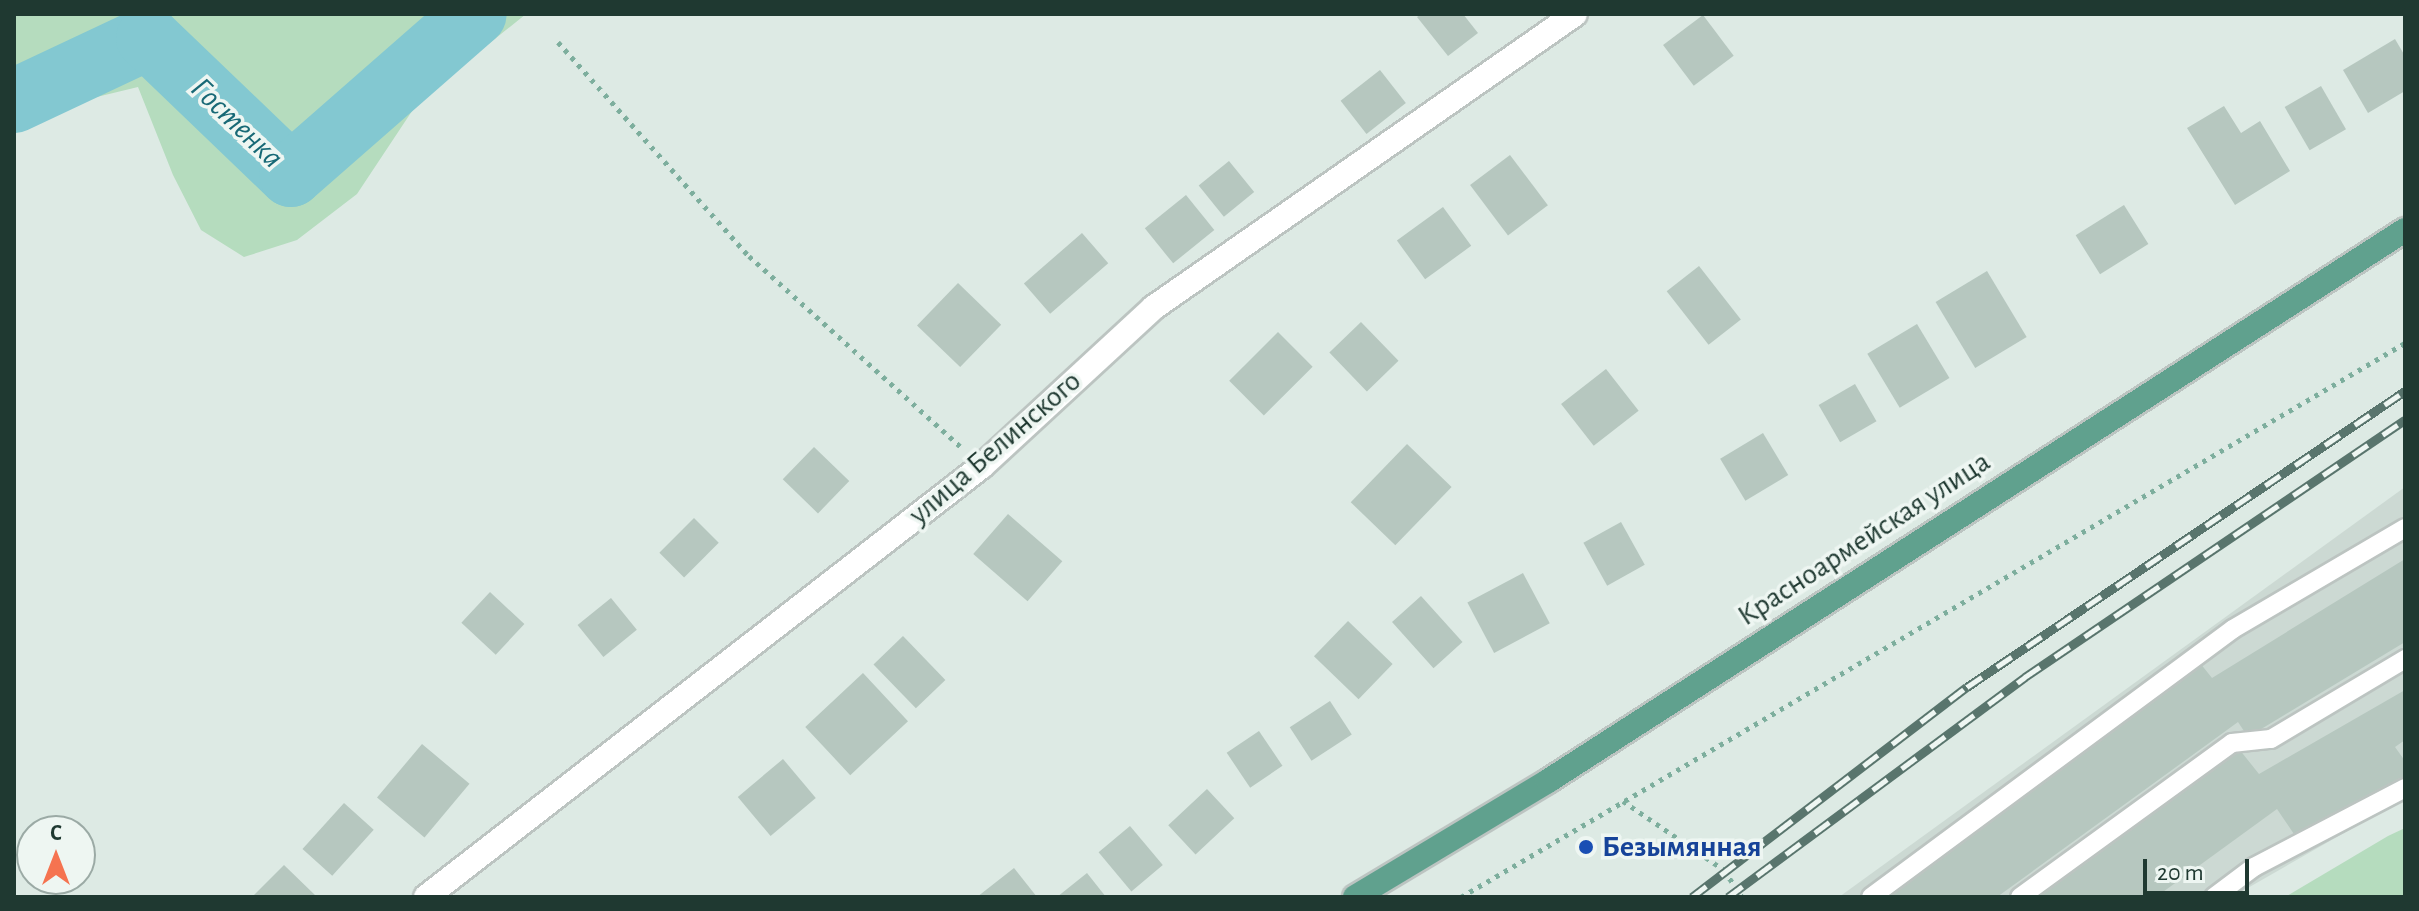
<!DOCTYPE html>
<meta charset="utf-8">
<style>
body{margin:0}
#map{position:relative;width:2419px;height:911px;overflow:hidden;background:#ddeae4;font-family:"Alegreya Sans",sans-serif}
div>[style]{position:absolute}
.built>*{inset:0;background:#ccd9d3}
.green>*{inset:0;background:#b5dcbe}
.river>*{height:64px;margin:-32px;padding:0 32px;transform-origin:32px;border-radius:32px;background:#83c8d1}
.building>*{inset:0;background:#b6c7bf;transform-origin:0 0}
.path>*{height:5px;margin-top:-2.5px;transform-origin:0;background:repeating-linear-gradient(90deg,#7dae9d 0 4px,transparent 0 10px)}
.roads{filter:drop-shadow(2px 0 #bcc4c1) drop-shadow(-2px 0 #bcc4c1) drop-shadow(0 2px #bcc4c1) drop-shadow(0 -2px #bcc4c1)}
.service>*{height:18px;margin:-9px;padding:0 9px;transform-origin:9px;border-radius:9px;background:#fff}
.minor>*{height:24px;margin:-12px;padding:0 12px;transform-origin:12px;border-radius:12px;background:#fff}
.primary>*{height:24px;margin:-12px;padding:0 12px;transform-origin:12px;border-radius:12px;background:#60a18e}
.rail>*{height:9px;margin-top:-4.5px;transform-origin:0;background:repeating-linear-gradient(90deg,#eef6f2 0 18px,#59756d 0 36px);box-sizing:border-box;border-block:2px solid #59756d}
.dots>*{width:22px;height:22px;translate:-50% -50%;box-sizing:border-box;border:4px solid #eef6f2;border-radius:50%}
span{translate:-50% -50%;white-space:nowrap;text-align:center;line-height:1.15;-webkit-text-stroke:7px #eef6f2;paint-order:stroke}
.street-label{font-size:30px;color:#1f3931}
.transit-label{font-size:30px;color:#164399;font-weight:700}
.left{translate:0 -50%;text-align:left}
.water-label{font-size:32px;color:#186976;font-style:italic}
.frame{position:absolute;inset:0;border:16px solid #1f3931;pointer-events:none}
.north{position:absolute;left:16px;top:815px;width:80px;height:80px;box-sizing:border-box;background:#eef6f2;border:2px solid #9baaa5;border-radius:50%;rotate:0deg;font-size:22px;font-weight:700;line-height:32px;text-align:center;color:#1f3931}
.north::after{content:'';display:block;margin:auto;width:28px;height:36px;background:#f57350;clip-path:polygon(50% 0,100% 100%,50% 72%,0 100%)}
.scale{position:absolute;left:2143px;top:859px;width:106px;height:36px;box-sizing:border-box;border:4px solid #1f3931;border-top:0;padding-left:10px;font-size:24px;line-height:28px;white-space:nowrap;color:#1f3931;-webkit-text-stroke:6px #eef6f2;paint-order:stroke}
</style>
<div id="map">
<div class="built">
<div style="clip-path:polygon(2405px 487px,2405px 798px,2232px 897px,1839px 897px)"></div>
</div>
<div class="green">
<div style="clip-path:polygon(14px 14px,526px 14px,420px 99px,357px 194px,297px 240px,244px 257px,201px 230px,173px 175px,138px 87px,14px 117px)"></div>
<div style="clip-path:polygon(2405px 828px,2405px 897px,2285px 897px,2388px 836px)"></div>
</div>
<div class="river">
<div style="left:14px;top:101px;width:148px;rotate:-25.2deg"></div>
<div style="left:148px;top:38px;width:198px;rotate:43.8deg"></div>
<div style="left:291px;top:175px;width:244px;rotate:-41.2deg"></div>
</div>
<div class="building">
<div style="clip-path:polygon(1421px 14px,1463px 14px,1478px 33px,1448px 56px,1417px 17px)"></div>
<div style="left:1703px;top:15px;width:51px;height:50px;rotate:53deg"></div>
<div style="clip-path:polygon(2395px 39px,2405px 56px,2405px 91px,2368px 113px,2343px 70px)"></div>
<div style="left:1380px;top:70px;width:42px;height:50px;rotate:52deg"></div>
<div style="left:2321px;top:86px;width:50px;height:42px;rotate:60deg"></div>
<div style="clip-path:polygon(2224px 106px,2241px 133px,2260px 121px,2290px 171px,2235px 205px,2187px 128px)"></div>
<div style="left:1510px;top:155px;width:63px;height:50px;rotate:53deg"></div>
<div style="left:1229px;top:161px;width:40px;height:39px;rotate:51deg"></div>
<div style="left:1186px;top:195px;width:45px;height:53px;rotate:51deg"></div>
<div style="left:2124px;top:205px;width:46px;height:57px;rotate:58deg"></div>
<div style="left:1443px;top:207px;width:48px;height:57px;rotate:54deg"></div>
<div style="left:1082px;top:233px;width:40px;height:77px;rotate:49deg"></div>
<div style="left:1699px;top:266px;width:68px;height:41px;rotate:52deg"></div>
<div style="left:1987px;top:271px;width:77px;height:60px;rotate:59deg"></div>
<div style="left:958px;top:283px;width:60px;height:59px;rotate:44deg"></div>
<div style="left:1361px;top:322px;width:54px;height:44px;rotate:46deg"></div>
<div style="left:1917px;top:324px;width:63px;height:58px;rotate:59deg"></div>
<div style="left:1278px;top:332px;width:49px;height:69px;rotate:45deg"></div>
<div style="left:1606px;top:369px;width:53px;height:57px;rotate:52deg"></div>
<div style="left:1855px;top:384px;width:43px;height:42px;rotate:60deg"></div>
<div style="left:1763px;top:433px;width:49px;height:50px;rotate:59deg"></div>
<div style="left:1407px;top:444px;width:62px;height:81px;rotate:44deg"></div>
<div style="left:814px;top:447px;width:49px;height:45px;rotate:44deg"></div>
<div style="left:1008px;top:514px;width:72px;height:53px;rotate:41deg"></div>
<div style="left:694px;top:518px;width:35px;height:49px;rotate:45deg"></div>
<div style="left:1621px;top:522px;width:49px;height:43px;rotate:61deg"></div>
<div style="clip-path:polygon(2405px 559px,2405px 642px,2248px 737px,2238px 722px,1997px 897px,1886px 897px,2200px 663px,2212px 678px)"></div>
<div style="left:1523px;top:573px;width:57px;height:63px;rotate:62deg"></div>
<div style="left:490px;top:592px;width:47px;height:42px;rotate:43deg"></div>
<div style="left:1421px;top:596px;width:62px;height:39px;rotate:48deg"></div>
<div style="left:611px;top:598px;width:41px;height:43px;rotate:51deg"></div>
<div style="left:1348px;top:621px;width:62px;height:49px;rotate:44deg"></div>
<div style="left:903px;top:636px;width:61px;height:41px;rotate:46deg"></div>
<div style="left:863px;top:673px;width:66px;height:79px;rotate:47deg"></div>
<div style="clip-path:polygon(2405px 690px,2405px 740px,2395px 747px,2405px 761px,2405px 779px,2296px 837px,2277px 809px,2156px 897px,2034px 897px,2239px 749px,2259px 774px)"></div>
<div style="left:1330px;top:701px;width:40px;height:48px;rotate:57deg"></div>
<div style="left:1259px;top:731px;width:42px;height:39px;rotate:56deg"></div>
<div style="left:422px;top:744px;width:62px;height:70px;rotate:40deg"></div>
<div style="left:783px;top:759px;width:51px;height:59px;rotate:50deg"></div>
<div style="left:1207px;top:789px;width:40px;height:53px;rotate:47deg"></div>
<div style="left:344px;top:803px;width:40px;height:62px;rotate:42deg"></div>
<div style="left:1130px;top:826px;width:51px;height:41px;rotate:50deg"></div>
<div style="clip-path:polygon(284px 865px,317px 897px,252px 897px)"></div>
<div style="clip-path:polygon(1014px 868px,1037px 897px,977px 897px)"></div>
<div style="clip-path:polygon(1087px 873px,1106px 897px,1057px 897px)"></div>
</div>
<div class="path">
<div style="left:558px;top:42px;width:287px;rotate:48.3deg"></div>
<div style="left:749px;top:256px;width:284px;rotate:42deg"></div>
<div style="left:1623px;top:801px;width:122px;rotate:34.3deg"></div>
<div style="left:1724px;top:870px;width:32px;rotate:56deg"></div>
<div style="left:1461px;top:897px;width:1095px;rotate:-30.41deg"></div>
</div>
<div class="roads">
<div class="service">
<div style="left:1871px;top:897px;width:450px;rotate:-36.5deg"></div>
<div style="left:2233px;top:629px;width:199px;rotate:-30.4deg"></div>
<div style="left:2020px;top:897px;width:262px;rotate:-36deg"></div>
<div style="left:2232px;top:743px;width:39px;rotate:-6deg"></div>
<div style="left:2271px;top:739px;width:156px;rotate:-30.8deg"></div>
<div style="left:2214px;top:897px;width:50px;rotate:-36.9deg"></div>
<div style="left:2254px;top:867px;width:170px;rotate:-27.6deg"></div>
</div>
<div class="minor">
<div style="left:426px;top:897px;width:703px;rotate:-37.78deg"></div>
<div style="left:982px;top:466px;width:233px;rotate:-42.7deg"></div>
<div style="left:1153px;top:308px;width:514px;rotate:-34.86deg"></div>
</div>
<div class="primary">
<div style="left:1355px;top:897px;width:225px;rotate:-31deg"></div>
<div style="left:1548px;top:781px;width:1019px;rotate:-32.74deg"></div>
</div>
</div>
<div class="rail">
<div style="left:1692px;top:897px;width:346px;rotate:-37.4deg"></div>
<div style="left:1967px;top:687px;width:529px;rotate:-34.05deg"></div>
<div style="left:1728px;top:897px;width:370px;rotate:-36.5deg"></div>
<div style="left:2025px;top:677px;width:459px;rotate:-34.1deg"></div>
</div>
<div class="dots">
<div style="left:1586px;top:847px;background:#1a4fb4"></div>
</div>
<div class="street-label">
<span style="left:995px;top:448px;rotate:-41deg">улица Белинского</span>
<span style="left:1864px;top:539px;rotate:-33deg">Красноармейская улица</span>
</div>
<div class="transit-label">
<span class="left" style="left:1602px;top:847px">Безымянная</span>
</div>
<div class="water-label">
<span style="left:237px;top:123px;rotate:44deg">Гостенка</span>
</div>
<div class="frame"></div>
<div class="north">С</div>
<div class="scale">20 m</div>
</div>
